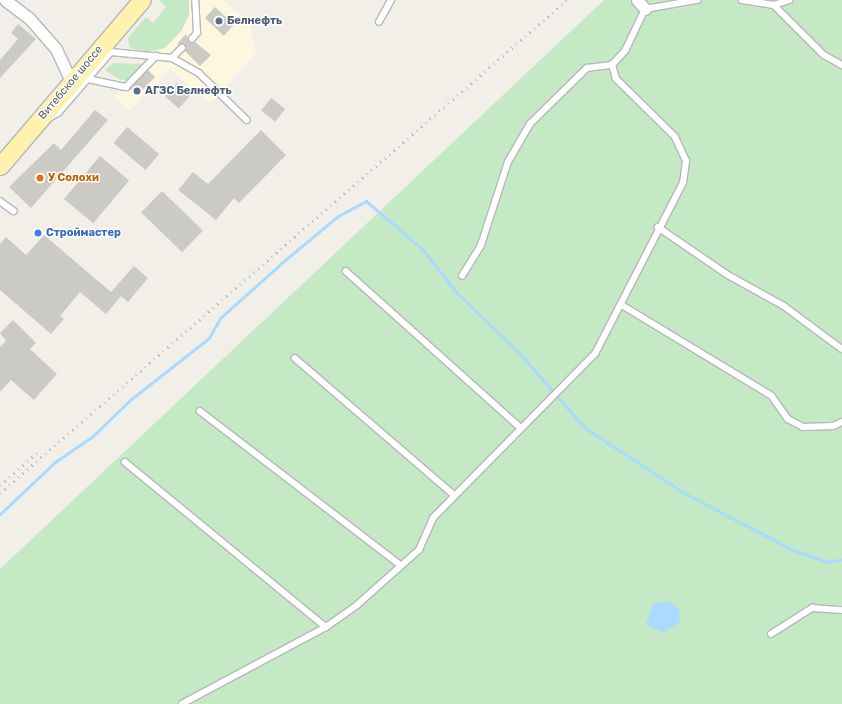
<!DOCTYPE html>
<meta charset="utf-8">
<style>
body{margin:0}
#map{position:relative;width:842px;height:704px;overflow:hidden;background:#f1efe8;font-family:Rubik,sans-serif}
div>[style]{position:absolute}
.commercial>*{inset:0;background:#fef7e0}
.green>*{inset:0;background:#c5e8c5}
.water>*{inset:0;background:#aadaff}
.stream>*{height:3px;margin:-1.5px;padding:0 1.5px;transform-origin:1.5px;border-radius:1.5px;background:#aadaff}
.building>*{inset:0;background:#cccac5;transform-origin:0 0}
.roads{filter:drop-shadow(1px 0 #b5b8bc) drop-shadow(-1px 0 #b5b8bc) drop-shadow(0 1px #b5b8bc) drop-shadow(0 -1px #b5b8bc)}
.service>*{height:5.5px;margin:-2.75px;padding:0 2.75px;transform-origin:2.75px;border-radius:2.75px;background:#fff}
.minor>*{height:11px;margin:-5.5px;padding:0 5.5px;transform-origin:5.5px;border-radius:5.5px;background:#fff}
.primary>*{height:17px;margin:-8.5px;padding:0 8.5px;transform-origin:8.5px;border-radius:8.5px;background:#fff2af}
.rail>*{height:3px;margin-top:-1.5px;transform-origin:0;background:repeating-linear-gradient(90deg,#b6b7b8 0 1px,transparent 0 6px)}
.dots>*{width:11px;height:11px;translate:-50% -50%;box-sizing:border-box;border:2px solid #fff;border-radius:50%}
span{translate:-50% -50%;white-space:nowrap;text-align:center;line-height:1.15;-webkit-text-stroke:3px #fff;paint-order:stroke}
.service-label{font-size:11px;color:#4e5e75;font-weight:700}
.left{translate:0 -50%;text-align:left}
.street-label{font-size:11px;color:#5f6368}
.food-label{font-size:11px;color:#c56008;font-weight:700}
.shop-label{font-size:11px;color:#366cbe;font-weight:700}
</style>
<div id="map">
<div class="commercial">
<div style="clip-path:polygon(189px 0,224px 0,250px 24px,256px 54px,210px 103px,170px 69px,129px 111px,114px 96px,148px 63px,148px 52px,165px 48px,189px 15px)"></div>
</div>
<div class="green">
<div style="clip-path:polygon(159px 0,189px 0,189px 15px,182px 30px,165px 48px,148px 52px,130px 48px,128px 38px,146px 17px,153px 23px,166px 7px)"></div>
<div style="clip-path:polygon(604px 0,842px 0,842px 704px,0 704px,0 569px)"></div>
<div style="clip-path:polygon(113px 63px,146px 64px,128px 80px,120px 80px,105px 70px)"></div>
</div>
<div class="water">
<div style="clip-path:polygon(669px 601px,679px 610px,680px 622px,664px 632px,646px 625px,653px 603px)"></div>
</div>
<div class="stream">
<div style="left:0;top:514px;width:76px;rotate:-43.4deg"></div>
<div style="left:55px;top:462px;width:46px;rotate:-34.4deg"></div>
<div style="left:93px;top:436px;width:52px;rotate:-44.2deg"></div>
<div style="left:130px;top:400px;width:100px;rotate:-38.1deg"></div>
<div style="left:209px;top:338px;width:23px;rotate:-61deg"></div>
<div style="left:220px;top:318px;width:87px;rotate:-41.7deg"></div>
<div style="left:285px;top:260px;width:69px;rotate:-39.7deg"></div>
<div style="left:338px;top:216px;width:32px;rotate:-28deg"></div>
<div style="left:366px;top:201px;width:74px;rotate:40.6deg"></div>
<div style="left:422px;top:249px;width:56px;rotate:51.5deg"></div>
<div style="left:457px;top:293px;width:89px;rotate:44.1deg"></div>
<div style="left:521px;top:355px;width:97px;rotate:48.8deg"></div>
<div style="left:585px;top:428px;width:121px;rotate:33.2deg"></div>
<div style="left:686px;top:494px;width:121px;rotate:27.6deg"></div>
<div style="left:793px;top:550px;width:36px;rotate:19deg"></div>
<div style="left:827px;top:562px;width:15px;rotate:-11deg"></div>
</div>
<div class="building">
<div style="left:215px;top:7px;width:26px;height:15px;rotate:43deg"></div>
<div style="clip-path:polygon(18px 24px,36px 39px,0 78px,0 60px,18px 39px,11px 33px)"></div>
<div style="clip-path:polygon(186px 34px,189px 42px,195px 42px,211px 55px,200px 66px,185px 51px,185px 45px,177px 44px)"></div>
<div style="left:148px;top:70px;width:10px;height:26px;rotate:45deg"></div>
<div style="left:177px;top:83px;width:18px;height:18px;rotate:41deg"></div>
<div style="left:271px;top:98px;width:18px;height:16px;rotate:38deg"></div>
<div style="clip-path:polygon(95px 110px,108px 120px,31px 208px,9px 187px,54px 143px,61px 150px)"></div>
<div style="left:127px;top:127px;width:42px;height:21px;rotate:40deg"></div>
<div style="clip-path:polygon(261px 130px,286px 155px,239px 203px,234px 198px,216px 220px,178px 190px,193px 172px,208px 184px)"></div>
<div style="left:100px;top:156px;width:38px;height:56px;rotate:40deg"></div>
<div style="left:162px;top:191px;width:57px;height:30px;rotate:44deg"></div>
<div style="clip-path:polygon(44px 235px,111px 292px,134px 266px,148px 278px,128px 302px,121px 296px,106px 314px,80px 292px,60px 316px,64px 319px,51px 334px,0 290px,0 244px,6px 237px,26px 255px)"></div>
<div style="clip-path:polygon(13px 320px,36px 343px,30px 349px,57px 374px,34px 400px,11px 380px,0 392px,0 347px,6px 341px,0 333px)"></div>
</div>
<div class="roads">
<div class="service">
<div style="left:742px;top:0;width:32px;rotate:9deg"></div>
<div style="left:774px;top:5px;width:16px;rotate:-18deg"></div>
<div style="left:774px;top:5px;width:71px;rotate:45deg"></div>
<div style="left:824px;top:55px;width:21px;rotate:29deg"></div>
<div style="left:379px;top:22px;width:25px;rotate:-61deg"></div>
<div style="left:192px;top:39px;width:8px;rotate:-50deg"></div>
<div style="left:197px;top:33px;width:33px;rotate:-93deg"></div>
<div style="left:172px;top:58px;width:31px;rotate:29deg"></div>
<div style="left:199px;top:73px;width:67px;rotate:44.4deg"></div>
<div style="left:88px;top:79px;width:39px;rotate:12deg"></div>
<div style="left:126px;top:87px;width:43px;rotate:-45.9deg"></div>
<div style="left:49px;top:118px;width:10px;rotate:-29deg"></div>
<div style="left:58px;top:113px;width:81px;rotate:-49deg"></div>
<div style="left:111px;top:52px;width:61px;rotate:5.6deg"></div>
<div style="left:172px;top:58px;width:14px;rotate:-45deg"></div>
<div style="left:0;top:201px;width:17px;rotate:36deg"></div>
<div style="left:658px;top:227px;width:85px;rotate:34.4deg"></div>
<div style="left:728px;top:275px;width:64px;rotate:29deg"></div>
<div style="left:784px;top:306px;width:72px;rotate:36.6deg"></div>
<div style="left:346px;top:271px;width:235px;rotate:41.9deg"></div>
<div style="left:462px;top:276px;width:36px;rotate:-58deg"></div>
<div style="left:481px;top:245px;width:87px;rotate:-72deg"></div>
<div style="left:508px;top:162px;width:44px;rotate:-59.9deg"></div>
<div style="left:530px;top:124px;width:80px;rotate:-44.5deg"></div>
<div style="left:587px;top:68px;width:25px;rotate:-7deg"></div>
<div style="left:622px;top:305px;width:175px;rotate:31.2deg"></div>
<div style="left:772px;top:396px;width:28px;rotate:55deg"></div>
<div style="left:788px;top:419px;width:17px;rotate:28deg"></div>
<div style="left:803px;top:427px;width:30px;rotate:-2deg"></div>
<div style="left:833px;top:426px;width:10px;rotate:-24deg"></div>
<div style="left:295px;top:358px;width:210px;rotate:40.7deg"></div>
<div style="left:200px;top:411px;width:253px;rotate:37.5deg"></div>
<div style="left:125px;top:462px;width:260px;rotate:39.4deg"></div>
<div style="left:771px;top:634px;width:49px;rotate:-32.4deg"></div>
<div style="left:812px;top:608px;width:30px;rotate:4deg"></div>
<div style="left:182px;top:704px;width:163px;rotate:-28.1deg"></div>
<div style="left:326px;top:627px;width:38px;rotate:-35deg"></div>
<div style="left:357px;top:605px;width:83px;rotate:-41.6deg"></div>
<div style="left:419px;top:550px;width:35px;rotate:-66deg"></div>
<div style="left:433px;top:518px;width:231px;rotate:-45.4deg"></div>
<div style="left:595px;top:354px;width:192px;rotate:-62.8deg"></div>
<div style="left:683px;top:183px;width:22px;rotate:-82deg"></div>
<div style="left:686px;top:161px;width:26px;rotate:-115deg"></div>
<div style="left:675px;top:137px;width:83px;rotate:-135.5deg"></div>
<div style="left:616px;top:79px;width:15px;rotate:-106deg"></div>
<div style="left:612px;top:65px;width:19px;rotate:-47deg"></div>
<div style="left:625px;top:51px;width:47px;rotate:-64.5deg"></div>
<div style="left:645px;top:9px;width:53px;rotate:-9.8deg"></div>
</div>
<div class="minor">
<div style="left:5px;top:0;width:30px;rotate:37deg"></div>
<div style="left:29px;top:18px;width:41px;rotate:48.9deg"></div>
<div style="left:56px;top:49px;width:38px;rotate:65deg"></div>
<div style="left:637px;top:0;width:12px;rotate:48deg"></div>
</div>
<div class="primary">
<div style="left:0;top:166px;width:218px;rotate:-49.5deg"></div>
</div>
</div>
<div class="rail">
<div style="left:0;top:485px;width:50px;rotate:-41deg"></div>
<div style="left:0;top:493px;width:751px;rotate:-41.01deg"></div>
</div>
<div class="dots">
<div style="left:219px;top:21px;background:#5c6f8a"></div>
<div style="left:137px;top:91px;background:#5c6f8a"></div>
<div style="left:40px;top:178px;background:#e8710a"></div>
<div style="left:38px;top:233px;background:#3f7fe0"></div>
</div>
<div class="service-label">
<span class="left" style="left:227px;top:21px">Белнефть</span>
<span class="left" style="left:145px;top:91px">АГЗС Белнефть</span>
</div>
<div class="street-label">
<span style="left:71px;top:83px;rotate:-50deg">Витебское шоссе</span>
</div>
<div class="food-label">
<span class="left" style="left:48px;top:178px">У Солохи</span>
</div>
<div class="shop-label">
<span class="left" style="left:46px;top:233px">Строймастер</span>
</div>
</div>
